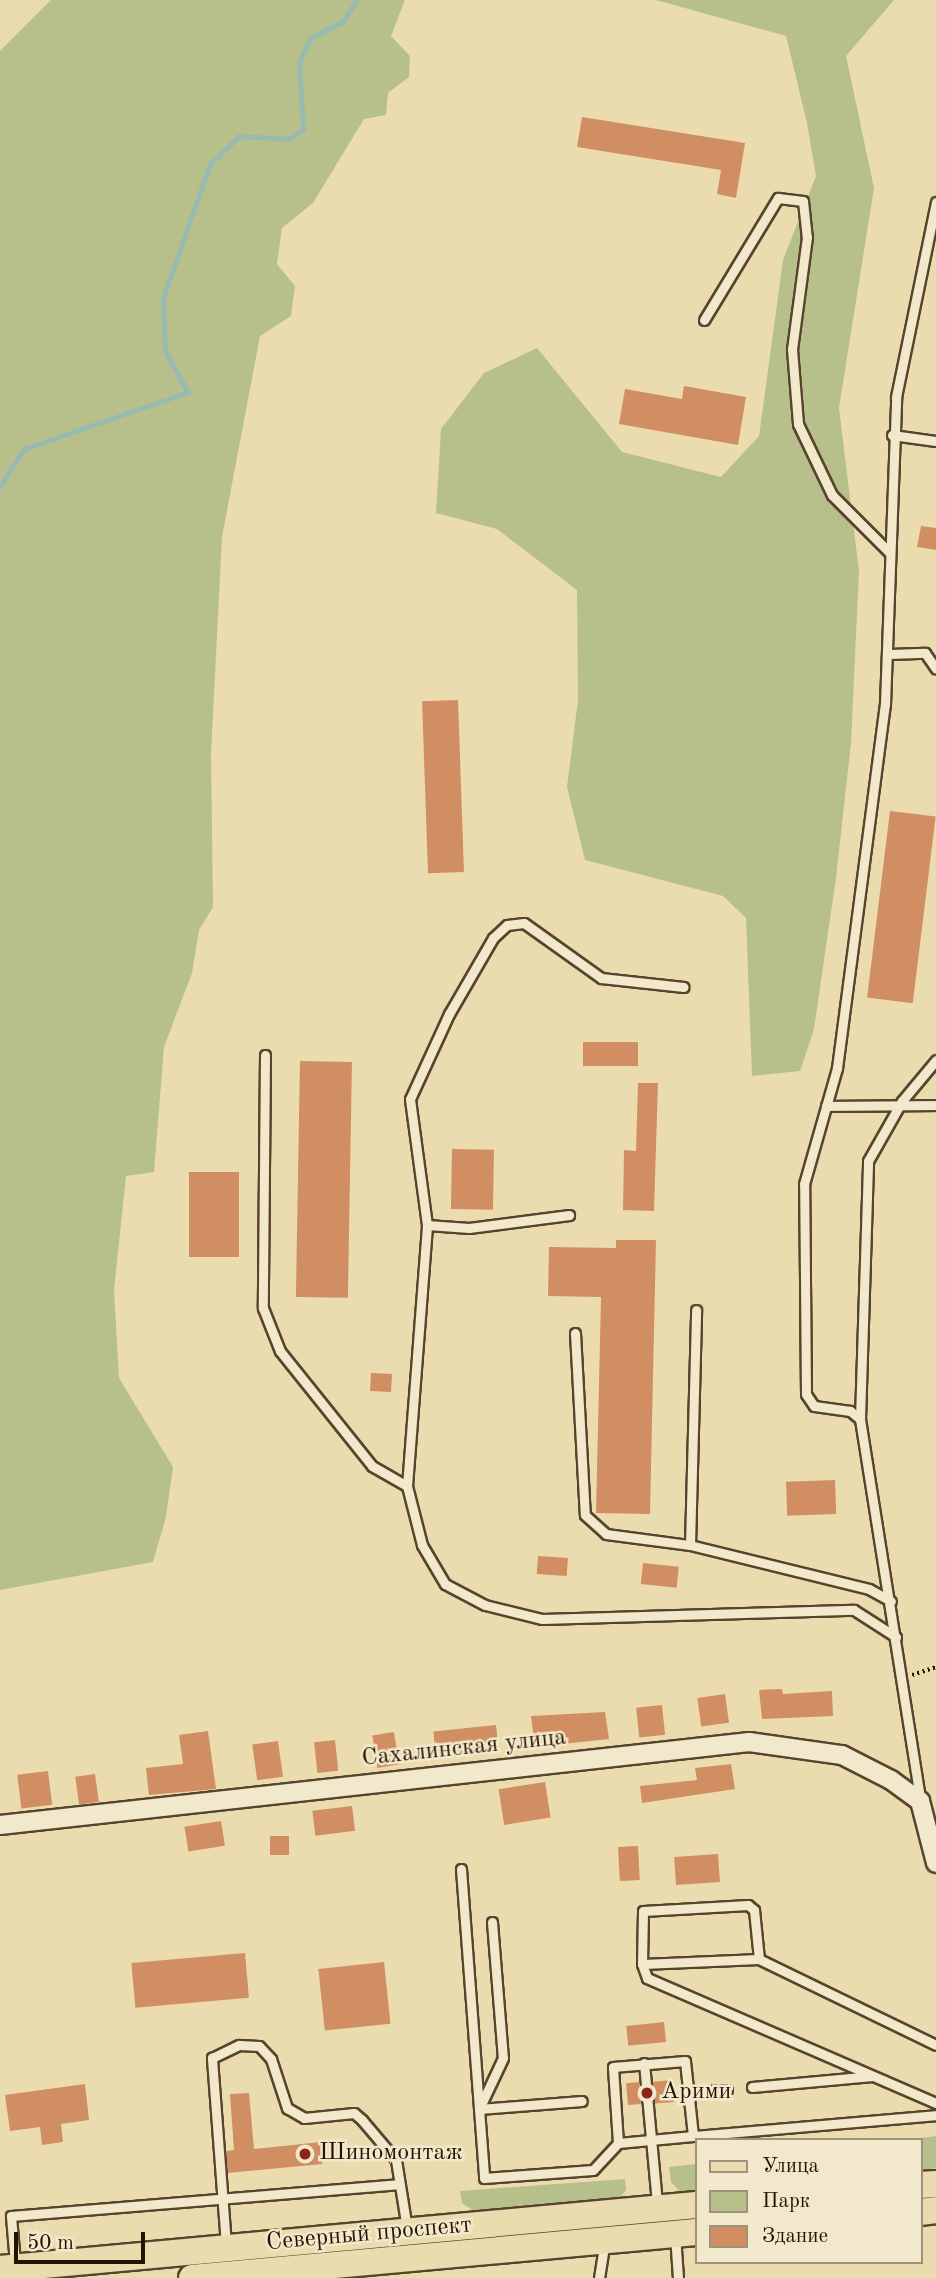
<!DOCTYPE html>
<meta charset="utf-8">
<style>
body{margin:0}
#map{position:relative;width:936px;height:2278px;overflow:hidden;background:#ebdcaf;font-family:"Old Standard TT",serif}
div>[style]{position:absolute}
.green>*{inset:0;background:#b7c08b}
.stream>*{height:5px;margin:-2.5px;padding:0 2.5px;transform-origin:2.5px;border-radius:2.5px;background:#99bab1}
.building>*{inset:0;background:#d18e62;transform-origin:0 0}
.path>*{height:3.5px;margin-top:-1.75px;transform-origin:0;background:repeating-linear-gradient(90deg,#261201 0 2px,transparent 0 5.5px)}
.roads{filter:drop-shadow(2px 0 #57442c) drop-shadow(-2px 0 #57442c) drop-shadow(0 2px #57442c) drop-shadow(0 -2px #57442c)}
.service>*{height:9px;margin:-4.5px;padding:0 4.5px;transform-origin:4.5px;border-radius:4.5px;background:#f2e8cb}
.minor>*{height:18px;margin:-9px;padding:0 9px;transform-origin:9px;border-radius:9px;background:#f2e8cb}
.primary>*{height:26px;margin:-13px;padding:0 13px;transform-origin:13px;border-radius:13px;background:#ebdcaf}
.dots>*{width:19px;height:19px;translate:-50% -50%;box-sizing:border-box;border:4px solid #f2e8cb;border-radius:50%}
span{translate:-50% -50%;white-space:nowrap;text-align:center;line-height:1.15;-webkit-text-stroke:5px #f2e8cb;paint-order:stroke}
.street-label{font-size:24px;color:#261201}
.poi-label{font-size:24px;color:#261201}
.left{translate:0 -50%;text-align:left}
.legend{position:absolute;left:695px;top:2138px;width:228px;height:126px;box-sizing:border-box;background:#f2e8cb;border:2px solid #a0927a;margin:0;padding:9px 12px;list-style:none;font-size:21px;color:#261201}
.legend li{display:flex;align-items:center;gap:14px;height:35px}
.legend b{width:35px;border:2px solid #a0927a}
.scale{position:absolute;left:14px;top:2232px;width:131px;height:32px;box-sizing:border-box;border:4px solid #261201;border-top:0;padding-left:9px;font-size:21px;line-height:24px;white-space:nowrap;color:#261201;-webkit-text-stroke:5px #f2e8cb;paint-order:stroke}
</style>
<div id="map">
<div class="green">
<div style="clip-path:polygon(51px 0,405px 0,391px 36px,410px 56px,409px 77px,388px 93px,386px 115px,364px 119px,313px 203px,282px 228px,277px 264px,295px 286px,291px 316px,260px 336px,222px 537px,211px 754px,213px 907px,199px 930px,192px 973px,164px 1047px,154px 1172px,126px 1176px,114px 1290px,119px 1378px,173px 1467px,166px 1517px,153px 1562px,0 1590px,0 51px)"></div>
<div style="clip-path:polygon(656px 0,894px 0,846px 56px,874px 188px,839px 408px,859px 571px,851px 743px,836px 878px,814px 1029px,800px 1071px,752px 1076px,746px 918px,723px 896px,585px 860px,567px 787px,578px 700px,577px 590px,497px 529px,436px 513px,441px 429px,484px 373px,537px 348px,622px 452px,721px 477px,759px 436px,783px 260px,816px 176px,807px 123px,786px 36px)"></div>
<div style="clip-path:polygon(936px 2136px,936px 2168px,920px 2173px,920px 2140px,907px 2140px)"></div>
<div style="clip-path:polygon(696px 2164px,696px 2196px,685px 2197px,671px 2182px,669px 2167px)"></div>
<div style="clip-path:polygon(625px 2179px,626px 2190px,615px 2203px,478px 2214px,462px 2203px,460px 2191px)"></div>
</div>
<div class="stream">
<div style="left:0;top:486px;width:44px;rotate:-57deg"></div>
<div style="left:24px;top:449px;width:174px;rotate:-19.2deg"></div>
<div style="left:188px;top:392px;width:47px;rotate:-119.3deg"></div>
<div style="left:165px;top:351px;width:53px;rotate:-92.2deg"></div>
<div style="left:163px;top:298px;width:142px;rotate:-70.7deg"></div>
<div style="left:210px;top:164px;width:40px;rotate:-44deg"></div>
<div style="left:239px;top:136px;width:50px;rotate:3.4deg"></div>
<div style="left:289px;top:139px;width:17px;rotate:-33deg"></div>
<div style="left:303px;top:130px;width:67px;rotate:-93.4deg"></div>
<div style="left:299px;top:63px;width:27px;rotate:-66deg"></div>
<div style="left:310px;top:38px;width:36px;rotate:-27deg"></div>
<div style="left:342px;top:22px;width:27px;rotate:-56deg"></div>
</div>
<div class="building">
<div style="clip-path:polygon(582px 117px,745px 143px,736px 198px,717px 194px,721px 170px,577px 147px)"></div>
<div style="clip-path:polygon(684px 386px,746px 397px,738px 445px,619px 424px,625px 389px,682px 399px)"></div>
<div style="clip-path:polygon(921px 526px,936px 528px,936px 550px,917px 547px)"></div>
<div style="left:458px;top:700px;width:172px;height:36px;rotate:88deg"></div>
<div style="left:890px;top:811px;width:46px;height:188px;rotate:7deg"></div>
<div style="left:638px;top:1042px;width:24px;height:55px;rotate:90deg"></div>
<div style="left:300px;top:1061px;width:52px;height:236px;rotate:1deg"></div>
<div style="clip-path:polygon(638px 1083px,658px 1083px,654px 1211px,623px 1210px,624px 1150px,636px 1151px)"></div>
<div style="left:452px;top:1149px;width:42px;height:60px;rotate:1deg"></div>
<div style="left:189px;top:1172px;width:50px;height:85px"></div>
<div style="clip-path:polygon(616px 1240px,656px 1240px,650px 1514px,596px 1513px,601px 1297px,548px 1296px,549px 1247px,616px 1248px)"></div>
<div style="left:371px;top:1373px;width:21px;height:18px;rotate:3deg"></div>
<div style="left:835px;top:1480px;width:34px;height:49px;rotate:88deg"></div>
<div style="left:538px;top:1556px;width:30px;height:18px;rotate:4deg"></div>
<div style="left:643px;top:1563px;width:36px;height:21px;rotate:6deg"></div>
<div style="clip-path:polygon(782px 1689px,783px 1694px,832px 1691px,833px 1716px,762px 1719px,759px 1690px)"></div>
<div style="left:725px;top:1694px;width:29px;height:28px;rotate:82deg"></div>
<div style="left:662px;top:1705px;width:30px;height:26px;rotate:84deg"></div>
<div style="clip-path:polygon(605px 1712px,609px 1739px,535px 1747px,531px 1716px)"></div>
<div style="left:496px;top:1725px;width:27px;height:63px;rotate:84deg"></div>
<div style="clip-path:polygon(208px 1731px,216px 1789px,149px 1795px,146px 1768px,183px 1764px,179px 1735px)"></div>
<div style="left:394px;top:1732px;width:33px;height:22px;rotate:81deg"></div>
<div style="left:335px;top:1740px;width:31px;height:21px;rotate:84deg"></div>
<div style="left:278px;top:1741px;width:36px;height:26px;rotate:82deg"></div>
<div style="clip-path:polygon(731px 1764px,735px 1789px,642px 1803px,640px 1786px,697px 1780px,695px 1768px)"></div>
<div style="left:48px;top:1771px;width:34px;height:31px;rotate:83deg"></div>
<div style="left:95px;top:1774px;width:28px;height:20px;rotate:82deg"></div>
<div style="left:545px;top:1782px;width:36px;height:47px;rotate:81deg"></div>
<div style="left:352px;top:1806px;width:25px;height:40px;rotate:83deg"></div>
<div style="left:221px;top:1821px;width:25px;height:37px;rotate:81deg"></div>
<div style="left:270px;top:1836px;width:19px;height:19px"></div>
<div style="left:638px;top:1846px;width:34px;height:20px;rotate:87deg"></div>
<div style="left:718px;top:1854px;width:28px;height:44px;rotate:86deg"></div>
<div style="left:245px;top:1953px;width:45px;height:114px;rotate:85deg"></div>
<div style="left:384px;top:1962px;width:62px;height:66px;rotate:84deg"></div>
<div style="left:664px;top:2022px;width:20px;height:38px;rotate:84deg"></div>
<div style="left:672px;top:2080px;width:22px;height:19px;rotate:85deg"></div>
<div style="left:639px;top:2082px;width:22px;height:13px;rotate:85deg"></div>
<div style="clip-path:polygon(85px 2084px,89px 2120px,61px 2124px,63px 2142px,42px 2145px,40px 2127px,10px 2131px,5px 2095px)"></div>
<div style="clip-path:polygon(249px 2093px,254px 2149px,321px 2142px,322px 2164px,228px 2173px,226px 2151px,234px 2150px,230px 2094px)"></div>
</div>
<div class="path">
<div style="left:912px;top:1675px;width:25px;rotate:-18deg"></div>
</div>
<div class="roads">
<div class="service">
<div style="left:704px;top:320px;width:143px;rotate:-58.8deg"></div>
<div style="left:778px;top:198px;width:25px;rotate:7deg"></div>
<div style="left:803px;top:201px;width:36px;rotate:84deg"></div>
<div style="left:807px;top:237px;width:113px;rotate:97.6deg"></div>
<div style="left:792px;top:349px;width:75px;rotate:85.4deg"></div>
<div style="left:798px;top:424px;width:79px;rotate:64.4deg"></div>
<div style="left:832px;top:495px;width:82px;rotate:45deg"></div>
<div style="left:892px;top:435px;width:44px;rotate:7.8deg"></div>
<div style="left:889px;top:654px;width:36px;rotate:-2deg"></div>
<div style="left:925px;top:653px;width:19px;rotate:55deg"></div>
<div style="left:265px;top:1055px;width:253px;rotate:90.5deg"></div>
<div style="left:263px;top:1308px;width:46px;rotate:68.4deg"></div>
<div style="left:280px;top:1351px;width:147px;rotate:51.3deg"></div>
<div style="left:372px;top:1466px;width:40px;rotate:29.7deg"></div>
<div style="left:407px;top:1486px;width:61px;rotate:75.7deg"></div>
<div style="left:422px;top:1545px;width:45px;rotate:59.5deg"></div>
<div style="left:445px;top:1584px;width:45px;rotate:27.7deg"></div>
<div style="left:485px;top:1605px;width:59px;rotate:13.8deg"></div>
<div style="left:542px;top:1619px;width:312px;rotate:-1.7deg"></div>
<div style="left:854px;top:1610px;width:50px;rotate:32.7deg"></div>
<div style="left:826px;top:1106px;width:110px;rotate:-0.5deg"></div>
<div style="left:427px;top:1225px;width:42px;rotate:4.1deg"></div>
<div style="left:469px;top:1228px;width:101px;rotate:-7.4deg"></div>
<div style="left:575px;top:1333px;width:182px;rotate:86.9deg"></div>
<div style="left:585px;top:1515px;width:28px;rotate:42deg"></div>
<div style="left:606px;top:1534px;width:85px;rotate:7.5deg"></div>
<div style="left:690px;top:1545px;width:184px;rotate:13.8deg"></div>
<div style="left:869px;top:1589px;width:25px;rotate:29deg"></div>
<div style="left:860px;top:1419px;width:258px;rotate:-88.2deg"></div>
<div style="left:868px;top:1161px;width:69px;rotate:-60.5deg"></div>
<div style="left:902px;top:1101px;width:53px;rotate:-50.3deg"></div>
<div style="left:407px;top:1486px;width:262px;rotate:-85.6deg"></div>
<div style="left:427px;top:1225px;width:127px;rotate:-97.7deg"></div>
<div style="left:410px;top:1099px;width:94px;rotate:-65.4deg"></div>
<div style="left:449px;top:1014px;width:88px;rotate:-59.9deg"></div>
<div style="left:493px;top:938px;width:19px;rotate:-43deg"></div>
<div style="left:507px;top:925px;width:17px;rotate:-7deg"></div>
<div style="left:524px;top:923px;width:95px;rotate:35.5deg"></div>
<div style="left:601px;top:978px;width:83px;rotate:6.2deg"></div>
<div style="left:690px;top:1545px;width:235px;rotate:-88.5deg"></div>
<div style="left:920px;top:1798px;width:384px;rotate:-99deg"></div>
<div style="left:860px;top:1419px;width:13px;rotate:-141deg"></div>
<div style="left:850px;top:1411px;width:36px;rotate:-172deg"></div>
<div style="left:814px;top:1406px;width:14px;rotate:-124deg"></div>
<div style="left:806px;top:1394px;width:210px;rotate:-90.5deg"></div>
<div style="left:804px;top:1184px;width:121px;rotate:-74.1deg"></div>
<div style="left:837px;top:1068px;width:367px;rotate:-82.5deg"></div>
<div style="left:885px;top:704px;width:307px;rotate:-87.9deg"></div>
<div style="left:896px;top:397px;width:199px;rotate:-78.4deg"></div>
<div style="left:461px;top:1869px;width:310px;rotate:85.7deg"></div>
<div style="left:484px;top:2178px;width:109px;rotate:-4.2deg"></div>
<div style="left:593px;top:2170px;width:37px;rotate:-47deg"></div>
<div style="left:492px;top:1922px;width:136px;rotate:85.4deg"></div>
<div style="left:503px;top:2058px;width:56px;rotate:115.2deg"></div>
<div style="left:479px;top:2109px;width:103px;rotate:-4.4deg"></div>
<div style="left:642px;top:1964px;width:53px;rotate:-88.9deg"></div>
<div style="left:643px;top:1911px;width:105px;rotate:-3.3deg"></div>
<div style="left:748px;top:1905px;width:8px;rotate:40deg"></div>
<div style="left:754px;top:1910px;width:49px;rotate:84.2deg"></div>
<div style="left:936px;top:2045px;width:197px;rotate:-154.1deg"></div>
<div style="left:759px;top:1959px;width:117px;rotate:177.6deg"></div>
<div style="left:642px;top:1964px;width:15px;rotate:70deg"></div>
<div style="left:647px;top:1978px;width:315px;rotate:23.4deg"></div>
<div style="left:685px;top:2061px;width:75px;rotate:83.9deg"></div>
<div style="left:693px;top:2136px;width:75px;rotate:174.7deg"></div>
<div style="left:618px;top:2143px;width:76px;rotate:-93.8deg"></div>
<div style="left:613px;top:2067px;width:72px;rotate:-4.8deg"></div>
<div style="left:644px;top:2063px;width:142px;rotate:84.7deg"></div>
<div style="left:752px;top:2087px;width:121px;rotate:-5.2deg"></div>
<div style="left:689px;top:2092px;width:38px;rotate:-3deg"></div>
<div style="left:693px;top:2136px;width:244px;rotate:-4.9deg"></div>
<div style="left:675px;top:2235px;width:43px;rotate:86deg"></div>
<div style="left:226px;top:2245px;width:188px;rotate:-94.3deg"></div>
<div style="left:212px;top:2058px;width:30px;rotate:-26deg"></div>
<div style="left:239px;top:2045px;width:20px;rotate:3deg"></div>
<div style="left:259px;top:2046px;width:18px;rotate:47deg"></div>
<div style="left:271px;top:2059px;width:52px;rotate:71.9deg"></div>
<div style="left:287px;top:2108px;width:20px;rotate:30deg"></div>
<div style="left:304px;top:2118px;width:50px;rotate:-5.7deg"></div>
<div style="left:354px;top:2113px;width:11px;rotate:41deg"></div>
<div style="left:362px;top:2120px;width:52px;rotate:49.6deg"></div>
<div style="left:396px;top:2160px;width:70px;rotate:80.9deg"></div>
<div style="left:15px;top:2263px;width:47px;rotate:-94.9deg"></div>
<div style="left:11px;top:2216px;width:388px;rotate:-4.7deg"></div>
<div style="left:599px;top:2278px;width:36px;rotate:-81deg"></div>
</div>
<div class="minor">
<div style="left:0;top:1825px;width:754px;rotate:-6.32deg"></div>
<div style="left:749px;top:1742px;width:94px;rotate:8deg"></div>
<div style="left:842px;top:1755px;width:55px;rotate:27deg"></div>
<div style="left:891px;top:1780px;width:36px;rotate:36deg"></div>
<div style="left:920px;top:1801px;width:64px;rotate:75.5deg"></div>
</div>
<div class="primary">
<div style="left:920px;top:2185px;width:16px;rotate:-4deg"></div>
<div style="left:920px;top:2212px;width:16px;rotate:-7deg"></div>
<div style="left:0;top:2269px;width:699px;rotate:-5.25deg"></div>
<div style="left:192px;top:2278px;width:506px;rotate:-5.21deg"></div>
</div>
</div>
<div class="dots">
<div style="left:647px;top:2093px;background:#8f2418"></div>
<div style="left:305px;top:2154px;background:#8f2418"></div>
</div>
<div class="street-label">
<span style="left:464px;top:1749px;rotate:-6deg">Сахалинская улица</span>
<span style="left:369px;top:2235px;rotate:-5deg">Северный проспект</span>
</div>
<div class="poi-label">
<span class="left" style="left:661px;top:2093px">Арими</span>
<span class="left" style="left:319px;top:2154px">Шиномонтаж</span>
</div>
<ul class="legend">
<li><b style="height:9px;background:#ebdcaf"></b>Улица</li>
<li><b style="height:19px;background:#b7c08b"></b>Парк</li>
<li><b style="height:19px;background:#d18e62"></b>Здание</li>
</ul>
<div class="scale">50 m</div>
</div>
